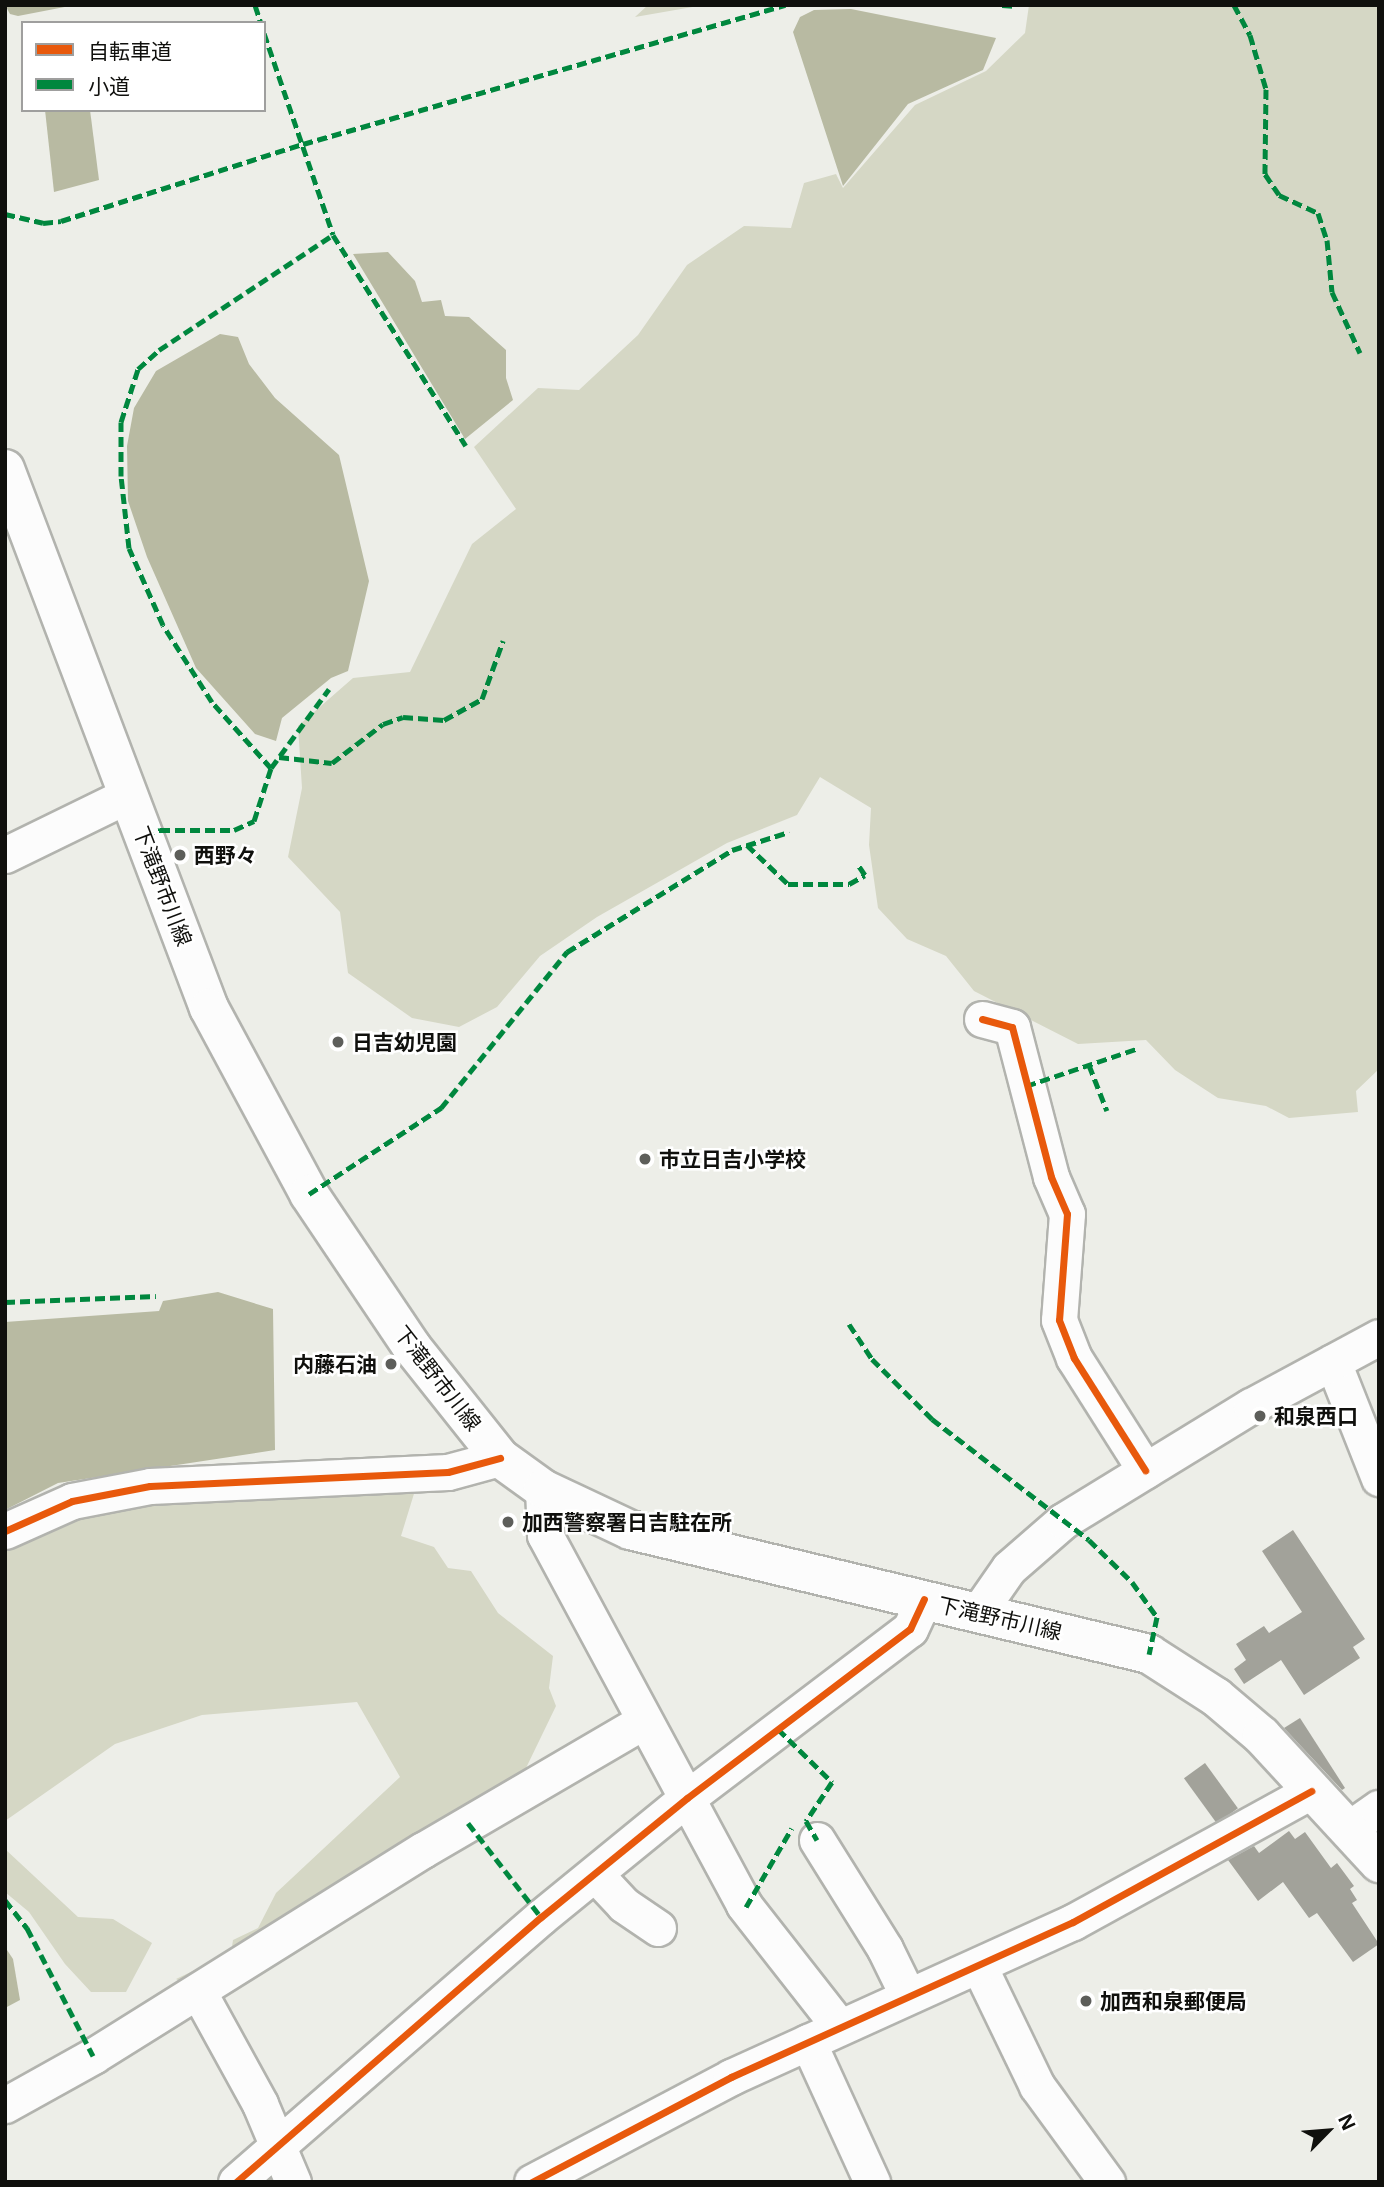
<!DOCTYPE html>
<meta charset="utf-8">
<style>
body{margin:0}
#map{position:relative;width:1384px;height:2187px;overflow:hidden;background:#edeee8;font-family:"Open Sans","Noto Sans JP",sans-serif}
div>[style]{position:absolute}
.green>*{inset:0;background:#d5d7c5}
.water>*{inset:0;background:#b8baa2}
.building>*{inset:0;background:#a2a29a;transform-origin:0 0}
.roads{filter:drop-shadow(2px 0 #b2b3ae) drop-shadow(-2px 0 #b2b3ae) drop-shadow(0 2px #b2b3ae) drop-shadow(0 -2px #b2b3ae)}
.minor>*{height:35px;margin:-17.5px;padding:0 17.5px;transform-origin:17.5px;border-radius:17.5px;background:#fcfcfc}
.major>*{height:38px;margin:-19px;padding:0 19px;transform-origin:19px;border-radius:19px;background:#fcfcfc}
.quiet>*{height:5px;margin-top:-2.5px;transform-origin:0;background:repeating-linear-gradient(90deg,#00873e 0 10px,transparent 0 15px)}
.cycleway>*{height:7px;margin:-3.5px;padding:0 3.5px;transform-origin:3.5px;border-radius:3.5px;background:#e8590c}
.dots>*{width:19px;height:19px;translate:-50% -50%;box-sizing:border-box;border:4px solid #fff;border-radius:50%}
span{translate:-50% -50%;white-space:nowrap;text-align:center;line-height:1.15;-webkit-text-stroke:5px #fff;paint-order:stroke}
.poi-label{font-size:21px;color:#10100d;font-weight:700}
.left{translate:0 -50%;text-align:left}
.right{translate:-100% -50%;text-align:right}
.street-label{font-size:21px;color:#10100d}
.frame{position:absolute;inset:0;border:7px solid #10100d;pointer-events:none}
.legend{position:absolute;left:21px;top:21px;width:245px;height:91px;box-sizing:border-box;background:#fff;border:2px solid #9f9f9e;margin:0;padding:9px 12px;list-style:none;font-size:21px;color:#10100d}
.legend li{display:flex;align-items:center;gap:14px;height:35px}
.legend b{width:35px;border:2px solid #9f9f9e}
.north{position:absolute;left:1293px;top:2096px;width:70px;height:70px;-webkit-text-stroke:5px #fff;paint-order:stroke;rotate:65deg;font-size:19px;font-weight:700;line-height:28px;text-align:center;color:#10100d}
.north::after{content:'';display:block;margin:auto;width:24px;height:32px;background:#10100d;clip-path:polygon(50% 0,100% 100%,50% 72%,0 100%)}
</style>
<div id="map">
<div class="green">
<div style="clip-path:polygon(648px 5px,704px 5px,635px 17px)"></div>
<div style="clip-path:polygon(1029px 5px,1379px 5px,1379px 1069px,1356px 1091px,1358px 1112px,1289px 1118px,1266px 1106px,1218px 1098px,1175px 1070px,1146px 1040px,1078px 1044px,974px 991px,946px 956px,907px 939px,878px 908px,869px 845px,871px 808px,820px 777px,797px 815px,727px 843px,597px 917px,540px 956px,497px 1007px,459px 1027px,412px 1018px,348px 973px,340px 912px,288px 857px,302px 788px,298px 726px,353px 678px,410px 672px,472px 544px,516px 509px,474px 447px,538px 388px,579px 390px,638px 335px,687px 265px,744px 226px,791px 228px,804px 183px,836px 174px,843px 188px,915px 105px,986px 71px,1025px 33px)"></div>
<div style="clip-path:polygon(417px 1484px,401px 1536px,434px 1547px,448px 1568px,471px 1571px,498px 1613px,553px 1656px,549px 1688px,556px 1706px,526px 1768px,463px 1819px,192px 1988px,176px 1979px,231px 1953px,233px 1940px,258px 1928px,276px 1893px,400px 1777px,357px 1702px,202px 1715px,115px 1744px,5px 1821px,5px 1544px,136px 1499px)"></div>
<div style="clip-path:polygon(5px 1849px,78px 1917px,113px 1919px,152px 1943px,126px 1992px,91px 1992px,65px 1964px,29px 1912px,5px 1892px)"></div>
</div>
<div class="water">
<div style="clip-path:polygon(5px 5px,75px 5px,18px 16px,10px 14px)"></div>
<div style="clip-path:polygon(851px 9px,996px 38px,983px 70px,908px 104px,843px 186px,793px 32px,800px 17px,814px 10px)"></div>
<div style="clip-path:polygon(45px 110px,90px 110px,99px 180px,54px 192px)"></div>
<div style="clip-path:polygon(388px 252px,415px 281px,422px 302px,441px 300px,445px 316px,469px 317px,506px 350px,506px 378px,513px 400px,465px 439px,353px 254px)"></div>
<div style="clip-path:polygon(220px 334px,238px 337px,249px 364px,275px 398px,339px 455px,369px 581px,348px 671px,331px 678px,282px 718px,276px 741px,255px 734px,196px 668px,147px 557px,128px 501px,127px 446px,134px 408px,156px 371px)"></div>
<div style="clip-path:polygon(218px 1292px,273px 1309px,275px 1450px,58px 1483px,5px 1510px,5px 1322px,159px 1311px,163px 1301px)"></div>
<div style="clip-path:polygon(5px 1947px,13px 1959px,20px 2000px,5px 2008px)"></div>
</div>
<div class="building">
<div style="clip-path:polygon(1293px 1530px,1365px 1639px,1353px 1647px,1360px 1658px,1304px 1695px,1281px 1660px,1244px 1684px,1234px 1669px,1246px 1660px,1236px 1644px,1264px 1626px,1269px 1633px,1302px 1612px,1262px 1551px)"></div>
<div style="clip-path:polygon(1300px 1718px,1345px 1788px,1342px 1790px,1284px 1728px)"></div>
<div style="left:1205px;top:1763px;width:56px;height:26px;rotate:54deg"></div>
<div style="clip-path:polygon(1289px 1831px,1295px 1839px,1305px 1832px,1331px 1868px,1337px 1863px,1354px 1886px,1350px 1889px,1357px 1900px,1352px 1903px,1379px 1944px,1353px 1962px,1317px 1913px,1309px 1918px,1283px 1882px,1258px 1901px,1228px 1860px,1254px 1846px,1259px 1853px)"></div>
</div>
<div class="roads">
<div class="minor">
<div style="left:5px;top:855px;width:135px;rotate:-26deg"></div>
<div style="left:982px;top:1019px;width:31px;rotate:15deg"></div>
<div style="left:1012px;top:1027px;width:155px;rotate:75.4deg"></div>
<div style="left:1051px;top:1177px;width:40px;rotate:66.6deg"></div>
<div style="left:1067px;top:1214px;width:106px;rotate:94.3deg"></div>
<div style="left:1059px;top:1320px;width:41px;rotate:68.5deg"></div>
<div style="left:1074px;top:1358px;width:133px;rotate:57.6deg"></div>
<div style="left:1333px;top:1362px;width:125px;rotate:68.4deg"></div>
<div style="left:543px;top:1489px;width:46px;rotate:87.5deg"></div>
<div style="left:545px;top:1535px;width:420px;rotate:61.7deg"></div>
<div style="left:744px;top:1905px;width:154px;rotate:51.9deg"></div>
<div style="left:5px;top:1531px;width:73px;rotate:-24.1deg"></div>
<div style="left:72px;top:1501px;width:79px;rotate:-10.9deg"></div>
<div style="left:150px;top:1486px;width:298px;rotate:-2.7deg"></div>
<div style="left:448px;top:1472px;width:54px;rotate:-15.1deg"></div>
<div style="left:979px;top:1611px;width:52px;rotate:-55.1deg"></div>
<div style="left:1009px;top:1568px;width:72px;rotate:-41deg"></div>
<div style="left:1063px;top:1521px;width:220px;rotate:-31.5deg"></div>
<div style="left:1251px;top:1406px;width:145px;rotate:-28.3deg"></div>
<div style="left:1350px;top:1828px;width:35px;rotate:-35deg"></div>
<div style="left:817px;top:1840px;width:128px;rotate:58deg"></div>
<div style="left:885px;top:1949px;width:52px;rotate:63.9deg"></div>
<div style="left:595px;top:1874px;width:42px;rotate:46.9deg"></div>
<div style="left:624px;top:1905px;width:41px;rotate:34.1deg"></div>
<div style="left:979px;top:1966px;width:133px;rotate:64.2deg"></div>
<div style="left:1037px;top:2086px;width:119px;rotate:53.9deg"></div>
<div style="left:198px;top:1991px;width:129px;rotate:61.2deg"></div>
<div style="left:260px;top:2104px;width:85px;rotate:67.1deg"></div>
<div style="left:808px;top:2042px;width:154px;rotate:65.4deg"></div>
<div style="left:5px;top:2105px;width:101px;rotate:-29.1deg"></div>
<div style="left:93px;top:2056px;width:389px;rotate:-32deg"></div>
<div style="left:423px;top:1850px;width:256px;rotate:-30.3deg"></div>
<div style="left:236px;top:2182px;width:404px;rotate:-41deg"></div>
<div style="left:541px;top:1917px;width:188px;rotate:-39.2deg"></div>
<div style="left:687px;top:1798px;width:280px;rotate:-37.2deg"></div>
<div style="left:910px;top:1629px;width:33px;rotate:-65deg"></div>
<div style="left:532px;top:2182px;width:225px;rotate:-27.8deg"></div>
<div style="left:731px;top:2077px;width:375px;rotate:-24.4deg"></div>
<div style="left:1073px;top:1922px;width:272px;rotate:-28.8deg"></div>
</div>
<div class="major">
<div style="left:5px;top:469px;width:576px;rotate:69.27deg"></div>
<div style="left:209px;top:1008px;width:211px;rotate:61.7deg"></div>
<div style="left:309px;top:1194px;width:183px;rotate:56.1deg"></div>
<div style="left:411px;top:1346px;width:143px;rotate:51.5deg"></div>
<div style="left:500px;top:1458px;width:53px;rotate:35.8deg"></div>
<div style="left:543px;top:1489px;width:96px;rotate:25.2deg"></div>
<div style="left:630px;top:1530px;width:534px;rotate:13.44deg"></div>
<div style="left:1149px;top:1654px;width:80px;rotate:32.7deg"></div>
<div style="left:1216px;top:1697px;width:60px;rotate:40.3deg"></div>
<div style="left:1262px;top:1736px;width:173px;rotate:47.3deg"></div>
</div>
</div>
<div class="quiet">
<div style="left:255px;top:5px;width:19px;rotate:72deg"></div>
<div style="left:1002px;top:5px;width:15px;rotate:4deg"></div>
<div style="left:1234px;top:5px;width:34px;rotate:62deg"></div>
<div style="left:1250px;top:35px;width:56px;rotate:73.5deg"></div>
<div style="left:1266px;top:89px;width:85px;rotate:90.7deg"></div>
<div style="left:1265px;top:174px;width:25px;rotate:56deg"></div>
<div style="left:1279px;top:195px;width:43px;rotate:24.8deg"></div>
<div style="left:1318px;top:213px;width:28px;rotate:72deg"></div>
<div style="left:1327px;top:240px;width:52px;rotate:84.5deg"></div>
<div style="left:1332px;top:292px;width:67px;rotate:65.3deg"></div>
<div style="left:264px;top:33px;width:213px;rotate:71.1deg"></div>
<div style="left:333px;top:235px;width:249px;rotate:57.8deg"></div>
<div style="left:5px;top:214px;width:39px;rotate:13deg"></div>
<div style="left:43px;top:223px;width:18px;rotate:-6deg"></div>
<div style="left:61px;top:221px;width:254px;rotate:-17.7deg"></div>
<div style="left:303px;top:144px;width:502px;rotate:-16.09deg"></div>
<div style="left:279px;top:757px;width:53px;rotate:6.5deg"></div>
<div style="left:332px;top:763px;width:64px;rotate:-37.4deg"></div>
<div style="left:383px;top:724px;width:21px;rotate:-19deg"></div>
<div style="left:403px;top:717px;width:41px;rotate:4.2deg"></div>
<div style="left:444px;top:720px;width:43px;rotate:-28.9deg"></div>
<div style="left:482px;top:699px;width:62px;rotate:-70.1deg"></div>
<div style="left:271px;top:768px;width:89px;rotate:-131.8deg"></div>
<div style="left:212px;top:702px;width:91px;rotate:-122.5deg"></div>
<div style="left:163px;top:625px;width:84px;rotate:-113.8deg"></div>
<div style="left:129px;top:548px;width:72px;rotate:-96.3deg"></div>
<div style="left:121px;top:476px;width:54px;rotate:-90deg"></div>
<div style="left:121px;top:422px;width:56px;rotate:-72.2deg"></div>
<div style="left:138px;top:369px;width:28px;rotate:-42deg"></div>
<div style="left:159px;top:350px;width:209px;rotate:-33.5deg"></div>
<div style="left:145px;top:837px;width:17px;rotate:-25deg"></div>
<div style="left:160px;top:830px;width:74px"></div>
<div style="left:234px;top:830px;width:22px;rotate:-24deg"></div>
<div style="left:254px;top:821px;width:56px;rotate:-72.2deg"></div>
<div style="left:271px;top:768px;width:98px;rotate:-53.7deg"></div>
<div style="left:747px;top:845px;width:57px;rotate:43.6deg"></div>
<div style="left:788px;top:884px;width:61px"></div>
<div style="left:849px;top:884px;width:18px;rotate:-29deg"></div>
<div style="left:865px;top:875px;width:14px;rotate:-124deg"></div>
<div style="left:1089px;top:1065px;width:49px;rotate:68.6deg"></div>
<div style="left:1026px;top:1086px;width:116px;rotate:-18.6deg"></div>
<div style="left:309px;top:1194px;width:158px;rotate:-33.1deg"></div>
<div style="left:441px;top:1108px;width:201px;rotate:-51.1deg"></div>
<div style="left:567px;top:952px;width:194px;rotate:-31.7deg"></div>
<div style="left:732px;top:850px;width:60px;rotate:-17.5deg"></div>
<div style="left:5px;top:1302px;width:151px;rotate:-2.3deg"></div>
<div style="left:849px;top:1324px;width:42px;rotate:56.7deg"></div>
<div style="left:872px;top:1359px;width:85px;rotate:45deg"></div>
<div style="left:932px;top:1419px;width:198px;rotate:37.6deg"></div>
<div style="left:1089px;top:1540px;width:60px;rotate:44.3deg"></div>
<div style="left:1132px;top:1582px;width:43px;rotate:54.5deg"></div>
<div style="left:1157px;top:1617px;width:38px;rotate:102deg"></div>
<div style="left:778px;top:1729px;width:76px;rotate:44.5deg"></div>
<div style="left:832px;top:1782px;width:47px;rotate:123.7deg"></div>
<div style="left:806px;top:1821px;width:22px;rotate:60deg"></div>
<div style="left:468px;top:1823px;width:119px;rotate:52.2deg"></div>
<div style="left:5px;top:1900px;width:36px;rotate:52deg"></div>
<div style="left:27px;top:1928px;width:144px;rotate:62.7deg"></div>
<div style="left:746px;top:1907px;width:91px;rotate:-59.8deg"></div>
</div>
<div class="cycleway">
<div style="left:982px;top:1019px;width:31px;rotate:15deg"></div>
<div style="left:1012px;top:1027px;width:155px;rotate:75.4deg"></div>
<div style="left:1051px;top:1177px;width:40px;rotate:66.6deg"></div>
<div style="left:1067px;top:1214px;width:106px;rotate:94.3deg"></div>
<div style="left:1059px;top:1320px;width:41px;rotate:68.5deg"></div>
<div style="left:1074px;top:1358px;width:133px;rotate:57.6deg"></div>
<div style="left:5px;top:1531px;width:73px;rotate:-24.1deg"></div>
<div style="left:72px;top:1501px;width:79px;rotate:-10.9deg"></div>
<div style="left:150px;top:1486px;width:298px;rotate:-2.7deg"></div>
<div style="left:448px;top:1472px;width:54px;rotate:-15.1deg"></div>
<div style="left:236px;top:2182px;width:404px;rotate:-41deg"></div>
<div style="left:541px;top:1917px;width:188px;rotate:-39.2deg"></div>
<div style="left:687px;top:1798px;width:280px;rotate:-37.2deg"></div>
<div style="left:910px;top:1629px;width:33px;rotate:-65deg"></div>
<div style="left:532px;top:2182px;width:225px;rotate:-27.8deg"></div>
<div style="left:731px;top:2077px;width:375px;rotate:-24.4deg"></div>
<div style="left:1073px;top:1922px;width:272px;rotate:-28.8deg"></div>
</div>
<div class="dots">
<div style="left:180px;top:855px;background:#5d5e5a"></div>
<div style="left:338px;top:1042px;background:#5d5e5a"></div>
<div style="left:645px;top:1159px;background:#5d5e5a"></div>
<div style="left:391px;top:1364px;background:#5d5e5a"></div>
<div style="left:1260px;top:1416px;background:#5d5e5a"></div>
<div style="left:508px;top:1522px;background:#5d5e5a"></div>
<div style="left:1086px;top:2001px;background:#5d5e5a"></div>
</div>
<div class="poi-label">
<span class="left" style="left:194px;top:855px">西野々</span>
<span class="left" style="left:352px;top:1042px">日吉幼児園</span>
<span class="left" style="left:659px;top:1159px">市立日吉小学校</span>
<span class="right" style="left:377px;top:1364px">内藤石油</span>
<span class="left" style="left:1274px;top:1416px">和泉西口</span>
<span class="left" style="left:522px;top:1522px">加西警察署日吉駐在所</span>
<span class="left" style="left:1100px;top:2001px">加西和泉郵便局</span>
</div>
<div class="street-label">
<span style="left:163px;top:886px;rotate:69deg">下滝野市川線</span>
<span style="left:438px;top:1378px;rotate:52deg">下滝野市川線</span>
<span style="left:1000px;top:1618px;rotate:13deg">下滝野市川線</span>
</div>
<div class="frame"></div>
<ul class="legend">
<li><b style="height:9px;background:#e8590c"></b>自転車道</li>
<li><b style="height:9px;background:#00873e"></b>小道</li>
</ul>
<div class="north">N</div>
</div>
